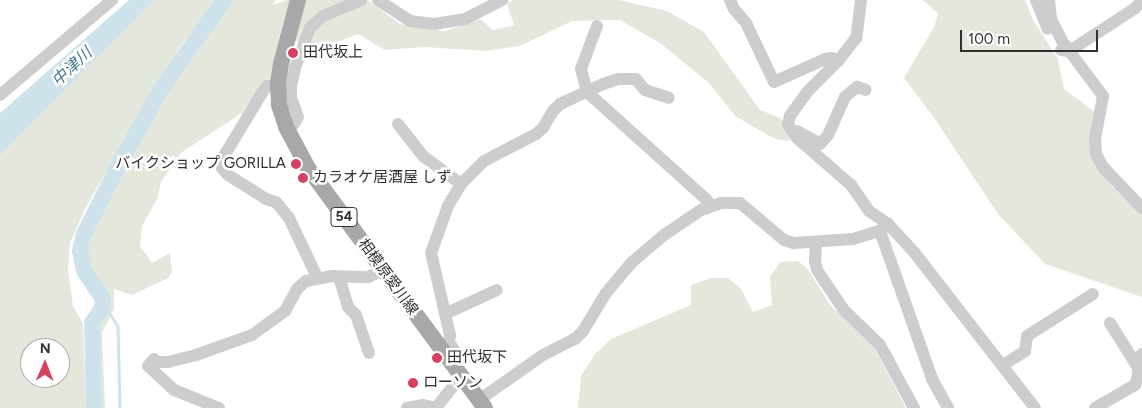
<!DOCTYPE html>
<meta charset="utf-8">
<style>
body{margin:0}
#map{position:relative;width:1142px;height:408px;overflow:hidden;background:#fff;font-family:Figtree,"Noto Sans JP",sans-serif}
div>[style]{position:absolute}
.green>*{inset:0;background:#e4e8dc}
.water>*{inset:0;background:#cde2ea}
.stream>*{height:2.5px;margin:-1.25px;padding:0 1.25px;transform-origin:1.25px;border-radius:1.25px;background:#cde2ea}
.river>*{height:16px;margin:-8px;padding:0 8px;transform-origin:8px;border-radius:8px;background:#cde2ea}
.minor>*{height:12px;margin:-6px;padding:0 6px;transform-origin:6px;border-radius:6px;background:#cdcdcd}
.major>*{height:16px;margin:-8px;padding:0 8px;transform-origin:8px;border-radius:8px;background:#a8a8a8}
.dots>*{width:14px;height:14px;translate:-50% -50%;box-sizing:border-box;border:2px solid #fff;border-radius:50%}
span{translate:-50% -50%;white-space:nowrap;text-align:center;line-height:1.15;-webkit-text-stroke:5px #fff;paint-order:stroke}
.shield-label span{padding:1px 4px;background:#fff;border:1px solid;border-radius:4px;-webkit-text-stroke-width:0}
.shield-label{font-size:14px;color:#303030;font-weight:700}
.poi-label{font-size:15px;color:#303030}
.left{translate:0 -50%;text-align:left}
.right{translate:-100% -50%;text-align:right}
.street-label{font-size:15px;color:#303030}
.water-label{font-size:16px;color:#44798b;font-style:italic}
.north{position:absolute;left:20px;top:338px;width:50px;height:50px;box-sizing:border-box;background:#fff;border:1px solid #acacac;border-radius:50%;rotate:1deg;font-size:14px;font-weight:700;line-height:20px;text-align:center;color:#303030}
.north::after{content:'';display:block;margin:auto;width:18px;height:22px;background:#d74160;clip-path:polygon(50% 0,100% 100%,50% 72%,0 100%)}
.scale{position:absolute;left:960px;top:30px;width:138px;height:22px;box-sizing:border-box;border:2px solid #303030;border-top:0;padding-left:6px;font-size:15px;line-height:18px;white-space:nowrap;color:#303030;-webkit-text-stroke:4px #fff;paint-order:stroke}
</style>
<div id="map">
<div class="green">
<div style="clip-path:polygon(evenodd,154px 0,219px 0,183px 43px,155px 86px,85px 209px,70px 243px,68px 270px,73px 306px,83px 324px,86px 408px,0 408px,0 154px,17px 134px,154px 0,30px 348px,60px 348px,60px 378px,30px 378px,30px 348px)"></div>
<div style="clip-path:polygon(229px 0,275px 0,273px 5px,287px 0,368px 0,400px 24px,445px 31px,480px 19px,493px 30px,514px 25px,507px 4px,513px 0,619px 0,667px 11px,704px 32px,760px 110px,780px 118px,784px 122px,790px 141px,775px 139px,735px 116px,708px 82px,660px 43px,620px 20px,572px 21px,520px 46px,485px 51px,425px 47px,385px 50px,358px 34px,327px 46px,297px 41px,278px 50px,272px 77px,266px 80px,242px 113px,182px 152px,161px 182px,157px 199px,142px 226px,140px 246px,152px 263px,170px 253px,172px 272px,168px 278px,132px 295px,114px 289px,114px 309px,102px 333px,105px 408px,97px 408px,96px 333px,110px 307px,103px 288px,86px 258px,96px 216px,158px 102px,191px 50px)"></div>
<div style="clip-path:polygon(923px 0,1025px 0,1033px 20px,1058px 59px,1064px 89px,1095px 112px,1090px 147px,1112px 187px,1142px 199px,1142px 297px,1045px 264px,998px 214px,935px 119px,904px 78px,934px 27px,938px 14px)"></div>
<div style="clip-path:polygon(798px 261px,807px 268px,831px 306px,874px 347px,906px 408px,578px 408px,581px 376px,595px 354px,611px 339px,691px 305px,691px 285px,711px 278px,728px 278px,741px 289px,753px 312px,772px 305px,770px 277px,780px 262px)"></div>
</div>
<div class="water">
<div style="clip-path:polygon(129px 0,154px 0,0 155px,0 113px)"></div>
</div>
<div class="stream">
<div style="left:103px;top:303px;width:27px;rotate:57deg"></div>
<div style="left:118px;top:326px;width:82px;rotate:88.6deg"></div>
</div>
<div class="river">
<div style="left:94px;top:408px;width:85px;rotate:-91.3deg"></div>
<div style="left:92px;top:323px;width:18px;rotate:-56deg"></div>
<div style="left:102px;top:308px;width:9px;rotate:-84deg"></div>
<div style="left:103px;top:299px;width:34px;rotate:-124deg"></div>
<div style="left:84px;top:271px;width:20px;rotate:-101deg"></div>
<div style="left:80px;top:251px;width:17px;rotate:-77deg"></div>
<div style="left:84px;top:234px;width:80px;rotate:-63.4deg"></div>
<div style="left:120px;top:162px;width:84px;rotate:-60.7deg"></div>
<div style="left:161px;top:89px;width:109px;rotate:-54.7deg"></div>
</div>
<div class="minor">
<div style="left:378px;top:0;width:38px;rotate:33deg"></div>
<div style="left:410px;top:21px;width:24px;rotate:7deg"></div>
<div style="left:434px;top:24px;width:31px;rotate:-9deg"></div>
<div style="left:465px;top:19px;width:42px;rotate:-27.2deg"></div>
<div style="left:730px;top:0;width:10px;rotate:66deg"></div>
<div style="left:734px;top:9px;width:18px;rotate:49deg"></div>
<div style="left:746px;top:23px;width:65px;rotate:64.6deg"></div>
<div style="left:774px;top:82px;width:56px;rotate:-24.3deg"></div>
<div style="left:825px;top:59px;width:7px;rotate:-8deg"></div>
<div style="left:832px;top:58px;width:7px;rotate:27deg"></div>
<div style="left:861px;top:0;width:38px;rotate:97deg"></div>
<div style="left:856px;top:38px;width:29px;rotate:128deg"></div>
<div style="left:838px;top:61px;width:42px;rotate:135deg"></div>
<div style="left:808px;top:91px;width:31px;rotate:126deg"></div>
<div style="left:790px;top:116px;width:9px;rotate:103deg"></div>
<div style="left:788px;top:125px;width:16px;rotate:55deg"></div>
<div style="left:797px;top:138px;width:72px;rotate:41deg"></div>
<div style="left:851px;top:185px;width:32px;rotate:55deg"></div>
<div style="left:869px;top:211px;width:23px;rotate:34deg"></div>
<div style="left:888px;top:224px;width:38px;rotate:47deg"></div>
<div style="left:914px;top:252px;width:197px;rotate:52.2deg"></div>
<div style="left:1036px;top:0;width:31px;rotate:68deg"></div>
<div style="left:1049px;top:0;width:19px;rotate:84deg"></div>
<div style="left:1051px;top:19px;width:28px;rotate:63deg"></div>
<div style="left:1064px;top:44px;width:65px;rotate:53.1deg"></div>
<div style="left:1103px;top:96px;width:44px;rotate:100.5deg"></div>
<div style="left:1095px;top:139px;width:15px;rotate:86deg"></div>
<div style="left:1096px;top:154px;width:15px;rotate:62deg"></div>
<div style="left:1103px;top:167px;width:57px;rotate:46.4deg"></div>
<div style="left:597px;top:26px;width:46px;rotate:110.4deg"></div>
<div style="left:581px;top:69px;width:24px;rotate:75deg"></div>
<div style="left:587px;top:92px;width:161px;rotate:42deg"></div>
<div style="left:707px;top:200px;width:8px;rotate:83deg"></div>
<div style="left:1061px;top:50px;width:7px;rotate:8deg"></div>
<div style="left:1068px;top:51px;width:7px;rotate:-27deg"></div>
<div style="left:1074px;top:48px;width:72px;rotate:-33deg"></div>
<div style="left:1134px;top:9px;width:11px;rotate:-45deg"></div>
<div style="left:278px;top:84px;width:11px;rotate:170deg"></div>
<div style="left:267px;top:86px;width:9px;rotate:126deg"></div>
<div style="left:262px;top:93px;width:74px;rotate:121.1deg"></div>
<div style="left:224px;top:156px;width:12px;rotate:99deg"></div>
<div style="left:222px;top:168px;width:9px;rotate:49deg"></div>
<div style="left:228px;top:175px;width:45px;rotate:32.3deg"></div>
<div style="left:266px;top:199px;width:10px;rotate:17deg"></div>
<div style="left:276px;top:202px;width:21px;rotate:51deg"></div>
<div style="left:289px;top:218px;width:65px;rotate:64.6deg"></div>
<div style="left:0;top:95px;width:147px;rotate:-40.3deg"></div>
<div style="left:398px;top:124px;width:41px;rotate:52deg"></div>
<div style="left:423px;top:156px;width:47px;rotate:36.4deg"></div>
<div style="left:286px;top:127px;width:7px;rotate:-16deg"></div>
<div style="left:293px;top:125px;width:9px;rotate:-58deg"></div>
<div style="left:298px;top:117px;width:20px;rotate:-110deg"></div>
<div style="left:291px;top:98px;width:12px;rotate:-90deg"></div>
<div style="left:291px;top:86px;width:18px;rotate:-77deg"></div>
<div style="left:295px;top:68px;width:43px;rotate:-69.4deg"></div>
<div style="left:310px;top:28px;width:18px;rotate:-43deg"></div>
<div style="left:323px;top:16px;width:41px;rotate:-22.8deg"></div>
<div style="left:797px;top:131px;width:26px;rotate:29deg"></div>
<div style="left:820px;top:144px;width:12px;rotate:-48deg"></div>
<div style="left:828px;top:135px;width:42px;rotate:-65.9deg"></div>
<div style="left:845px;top:97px;width:16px;rotate:-40deg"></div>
<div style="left:857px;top:87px;width:9px;rotate:18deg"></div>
<div style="left:880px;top:231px;width:157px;rotate:70.6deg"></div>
<div style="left:932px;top:379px;width:33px;rotate:61deg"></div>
<div style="left:816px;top:243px;width:18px;rotate:93deg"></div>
<div style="left:815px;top:261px;width:9px;rotate:77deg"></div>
<div style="left:817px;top:270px;width:48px;rotate:56deg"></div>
<div style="left:844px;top:310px;width:50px;rotate:44.2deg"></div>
<div style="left:880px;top:345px;width:72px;rotate:61.6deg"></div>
<div style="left:339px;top:277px;width:31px;rotate:73deg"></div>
<div style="left:348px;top:307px;width:11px;rotate:45deg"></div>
<div style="left:356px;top:315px;width:40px;rotate:71.1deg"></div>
<div style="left:445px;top:314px;width:57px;rotate:-24.8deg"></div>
<div style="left:1110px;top:323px;width:51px;rotate:57.9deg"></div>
<div style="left:448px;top:358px;width:10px;rotate:-53deg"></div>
<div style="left:454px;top:350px;width:9px;rotate:-122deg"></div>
<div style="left:449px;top:342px;width:7px;rotate:-82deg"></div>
<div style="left:450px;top:335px;width:84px;rotate:-103deg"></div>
<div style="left:431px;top:253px;width:50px;rotate:-70.1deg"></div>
<div style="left:448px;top:206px;width:26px;rotate:-59deg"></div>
<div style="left:461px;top:184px;width:33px;rotate:-45deg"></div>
<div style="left:484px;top:161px;width:59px;rotate:-27.4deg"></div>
<div style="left:536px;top:134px;width:9px;rotate:-41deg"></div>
<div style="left:543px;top:128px;width:20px;rotate:-60deg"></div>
<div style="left:553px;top:111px;width:10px;rotate:-45deg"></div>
<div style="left:560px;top:104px;width:47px;rotate:-24.9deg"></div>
<div style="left:603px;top:84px;width:16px;rotate:-18deg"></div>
<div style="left:618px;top:79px;width:18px"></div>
<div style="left:636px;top:79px;width:14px;rotate:51deg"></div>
<div style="left:645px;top:90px;width:25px;rotate:18deg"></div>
<div style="left:1003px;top:365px;width:26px;rotate:-32deg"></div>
<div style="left:1025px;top:351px;width:15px;rotate:-82deg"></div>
<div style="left:1027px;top:336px;width:78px;rotate:-32.5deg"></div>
<div style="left:479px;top:400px;width:78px;rotate:-35.1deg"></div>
<div style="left:543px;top:355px;width:36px;rotate:-27deg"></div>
<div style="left:575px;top:339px;width:11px;rotate:-45deg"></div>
<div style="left:583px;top:331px;width:44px;rotate:-58.8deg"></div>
<div style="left:606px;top:293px;width:39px;rotate:-50deg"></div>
<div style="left:631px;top:263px;width:43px;rotate:-40.3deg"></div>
<div style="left:664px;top:235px;width:45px;rotate:-34deg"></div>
<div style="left:701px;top:210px;width:21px;rotate:-19deg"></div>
<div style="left:721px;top:203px;width:19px"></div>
<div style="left:740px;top:203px;width:57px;rotate:40.1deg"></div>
<div style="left:784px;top:240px;width:10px;rotate:17deg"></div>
<div style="left:794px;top:243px;width:59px;rotate:-3.9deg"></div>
<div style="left:853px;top:239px;width:28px;rotate:-17deg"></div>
<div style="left:880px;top:231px;width:11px;rotate:-41deg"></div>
<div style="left:219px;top:408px;width:48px;rotate:-158.2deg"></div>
<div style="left:174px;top:390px;width:35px;rotate:-137deg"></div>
<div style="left:148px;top:366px;width:9px;rotate:-49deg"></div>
<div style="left:154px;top:359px;width:5px;rotate:37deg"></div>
<div style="left:158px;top:362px;width:10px"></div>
<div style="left:168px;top:362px;width:29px;rotate:-14deg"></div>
<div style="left:196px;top:355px;width:59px;rotate:-19.7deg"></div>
<div style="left:252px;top:335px;width:41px;rotate:-36deg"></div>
<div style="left:285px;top:311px;width:25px;rotate:-61deg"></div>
<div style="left:297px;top:289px;width:12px;rotate:-42deg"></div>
<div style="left:306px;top:281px;width:26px;rotate:-11deg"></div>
<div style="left:332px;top:276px;width:36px;rotate:2deg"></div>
<div style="left:368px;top:277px;width:17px;rotate:-25deg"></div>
<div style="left:407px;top:408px;width:16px;rotate:-11deg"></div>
<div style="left:423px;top:405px;width:13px;rotate:13deg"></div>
<div style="left:436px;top:408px;width:39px;rotate:-52deg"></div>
<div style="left:1095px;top:408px;width:46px;rotate:-29.9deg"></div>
<div style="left:1135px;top:385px;width:9px;rotate:-72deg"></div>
<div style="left:1138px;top:376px;width:18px;rotate:-90deg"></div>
<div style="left:1138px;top:358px;width:6px;rotate:-45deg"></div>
</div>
<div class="major">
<div style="left:298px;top:0;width:66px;rotate:104.9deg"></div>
<div style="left:281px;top:64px;width:20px;rotate:99deg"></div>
<div style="left:278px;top:84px;width:21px;rotate:87deg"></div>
<div style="left:279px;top:105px;width:23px;rotate:72deg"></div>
<div style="left:286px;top:127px;width:47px;rotate:61.8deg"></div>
<div style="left:308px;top:168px;width:298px;rotate:53.6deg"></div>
</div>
<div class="dots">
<div style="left:293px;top:53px;background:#d74160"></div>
<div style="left:296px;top:164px;background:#d74160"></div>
<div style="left:303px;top:178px;background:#d74160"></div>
<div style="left:437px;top:358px;background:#d74160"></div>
<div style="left:413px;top:383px;background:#d74160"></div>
</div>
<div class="shield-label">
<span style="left:344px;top:217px">54</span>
</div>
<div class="poi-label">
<span class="left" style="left:303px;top:53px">田代坂上</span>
<span class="right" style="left:286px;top:164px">バイクショップ GORILLA</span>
<span class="left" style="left:313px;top:178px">カラオケ居酒屋 しず</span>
<span class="left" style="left:447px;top:358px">田代坂下</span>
<span class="left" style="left:423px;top:383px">ローソン</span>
</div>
<div class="street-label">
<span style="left:388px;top:277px;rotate:54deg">相模原愛川線</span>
</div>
<div class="water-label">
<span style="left:72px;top:67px;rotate:-43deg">中津川</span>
</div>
<div class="north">N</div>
<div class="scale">100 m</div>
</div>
